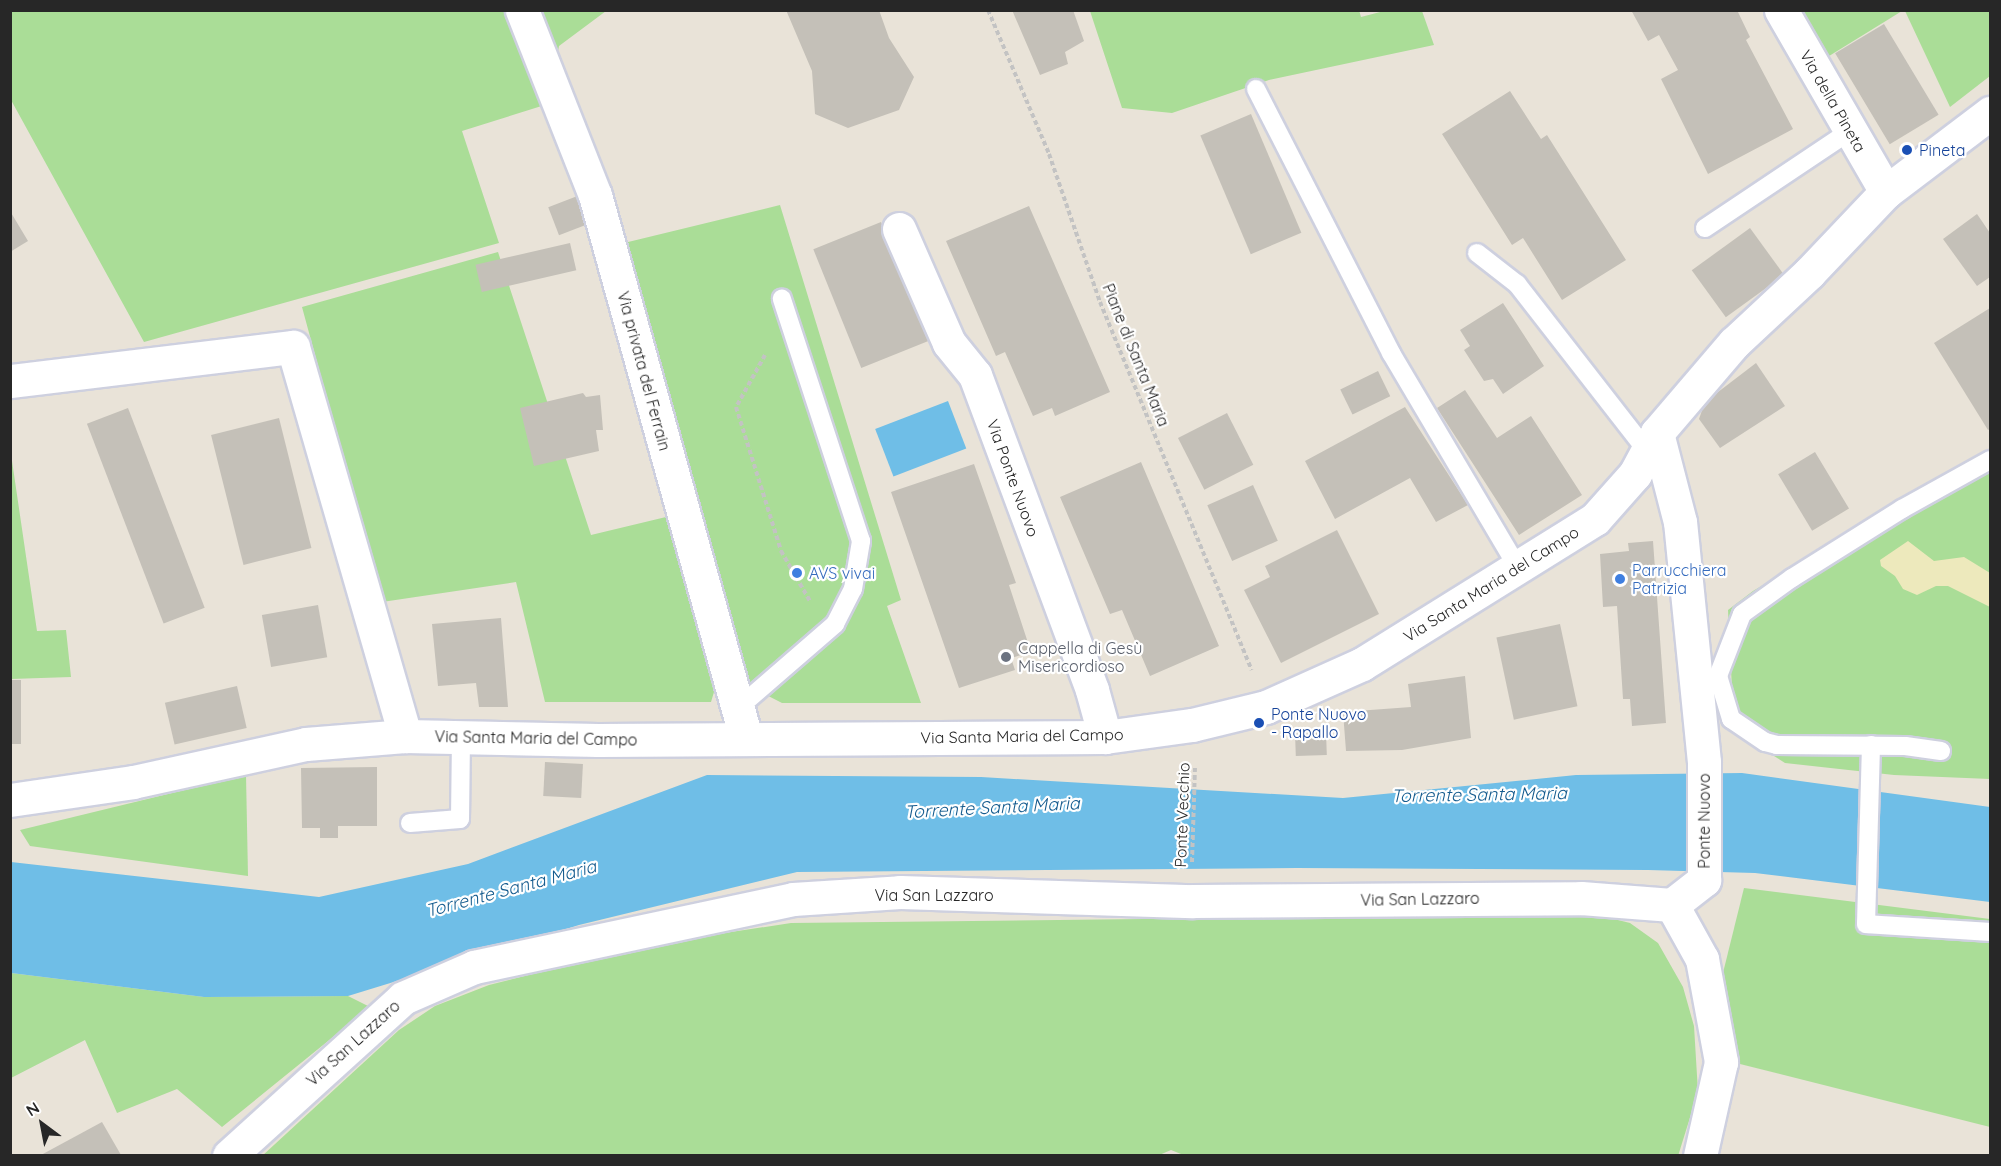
<!DOCTYPE html>
<meta charset="utf-8">
<style>
body{margin:0}
#map{position:relative;width:2001px;height:1166px;overflow:hidden;background:#e9e3d8;font-family:Quicksand,sans-serif}
div>[style]{position:absolute}
.green>*{inset:0;background:#aadd97}
.sand>*{inset:0;background:#ede9bc}
.water>*{inset:0;background:#6fbee7;transform-origin:0 0}
.building>*{inset:0;background:#c4c0b8;transform-origin:0 0}
.path>*{height:4px;margin-top:-2px;transform-origin:0;background:repeating-linear-gradient(90deg,#c3c3c3 0 4.5px,transparent 0 7.5px)}
.roads{filter:drop-shadow(2px 0 #ced0df) drop-shadow(-2px 0 #ced0df) drop-shadow(0 2px #ced0df) drop-shadow(0 -2px #ced0df)}
.service>*{height:18px;margin:-9px;padding:0 9px;transform-origin:9px;border-radius:9px;background:#fff}
.minor>*{height:33px;margin:-16.5px;padding:0 16.5px;transform-origin:16.5px;border-radius:16.5px;background:#fff}
.tertiary>*{height:33px;margin:-16.5px;padding:0 16.5px;transform-origin:16.5px;border-radius:16.5px;background:#fff}
.dots>*{width:16px;height:16px;translate:-50% -50%;box-sizing:border-box;border:3px solid #fff;border-radius:50%}
span{translate:-50% -50%;white-space:nowrap;text-align:center;line-height:1.15;-webkit-text-stroke:4.5px #fff;paint-order:stroke}
.street-label{font-size:16px;color:#272727}
.transit-label{font-size:16px;color:#164399}
.left{translate:0 -50%;text-align:left}
.shop-label{font-size:16px;color:#366cbe}
.worship-label{font-size:16px;color:#5b616d}
.water-label{font-size:18px;color:#145b8e;font-style:italic}
.frame{position:absolute;inset:0;border:12px solid #272727;pointer-events:none}
.north{position:absolute;left:12px;top:1094px;width:60px;height:60px;-webkit-text-stroke:4px #fff;paint-order:stroke;rotate:328deg;font-size:16px;font-weight:700;line-height:24px;text-align:center;color:#272727}
.north::after{content:'';display:block;margin:auto;width:21px;height:27px;background:#272727;clip-path:polygon(50% 0,100% 100%,50% 72%,0 100%)}
</style>
<div id="map">
<div class="green">
<div style="clip-path:polygon(1359px 10px,1361px 17px,1384px 11px,1422px 11px,1434px 45px,1269px 80px,1172px 113px,1122px 108px,1090px 11px)"></div>
<div style="clip-path:polygon(10px 11px,606px 11px,559px 46px,548px 104px,462px 131px,499px 243px,144px 342px,11px 100px)"></div>
<div style="clip-path:polygon(1790px 11px,1902px 11px,1821px 61px)"></div>
<div style="clip-path:polygon(1905px 11px,1990px 11px,1990px 76px,1950px 107px)"></div>
<div style="clip-path:polygon(780px 205px,901px 600px,887px 606px,921px 703px,782px 703px,743px 683px,624px 243px)"></div>
<div style="clip-path:polygon(498px 252px,591px 535px,666px 517px,714px 692px,711px 702px,545px 702px,516px 582px,382px 602px,302px 307px)"></div>
<div style="clip-path:polygon(1990px 450px,1990px 779px,1894px 775px,1785px 763px,1750px 741px,1733px 709px,1728px 610px,1753px 591px)"></div>
<div style="clip-path:polygon(11px 454px,37px 631px,66px 630px,71px 677px,11px 679px)"></div>
<div style="clip-path:polygon(246px 775px,248px 876px,30px 846px,20px 830px)"></div>
<div style="clip-path:polygon(1744px 888px,1990px 919px,1990px 1127px,1732px 1062px,1718px 993px)"></div>
<div style="clip-path:polygon(1594px 914px,1630px 923px,1658px 943px,1683px 987px,1694px 1026px,1698px 1092px,1678px 1156px,1186px 1156px,1171px 1150px,1157px 1156px,262px 1156px,399px 1030px,435px 1006px,489px 985px,646px 945px,791px 923px)"></div>
<div style="clip-path:polygon(11px 973px,204px 997px,348px 996px,370px 1007px,222px 1127px,177px 1089px,117px 1113px,85px 1040px,11px 1078px)"></div>
</div>
<div class="sand">
<div style="clip-path:polygon(1908px 541px,1934px 561px,1964px 557px,1990px 573px,1990px 607px,1948px 586px,1936px 586px,1917px 595px,1903px 589px,1895px 576px,1881px 566px,1880px 560px)"></div>
</div>
<div class="water">
<div style="left:948px;top:401px;width:51px;height:78px;rotate:69deg"></div>
<div style="clip-path:polygon(1742px 773px,1990px 807px,1990px 902px,1755px 873px,1648px 870px,1297px 868px,797px 872px,579px 925px,348px 996px,204px 997px,11px 973px,11px 862px,319px 897px,468px 864px,707px 775px,981px 777px,1343px 798px,1576px 775px)"></div>
</div>
<div class="building">
<div style="clip-path:polygon(786px 10px,879px 10px,889px 38px,914px 77px,899px 110px,848px 128px,815px 114px,812px 71px)"></div>
<div style="clip-path:polygon(1012px 10px,1073px 10px,1084px 41px,1065px 52px,1068px 64px,1040px 75px)"></div>
<div style="clip-path:polygon(1631px 10px,1737px 10px,1750px 37px,1746px 40px,1793px 129px,1708px 174px,1661px 79px,1678px 70px,1659px 35px,1648px 41px)"></div>
<div style="left:1884px;top:24px;width:106px;height:57px;rotate:59deg"></div>
<div style="clip-path:polygon(1510px 91px,1541px 139px,1547px 135px,1626px 260px,1562px 300px,1523px 238px,1512px 245px,1442px 134px)"></div>
<div style="left:1251px;top:114px;width:129px;height:55px;rotate:67deg"></div>
<div style="left:580px;top:195px;width:30px;height:34px;rotate:69deg"></div>
<div style="clip-path:polygon(1029px 206px,1110px 392px,1055px 416px,1052px 408px,1033px 416px,1005px 352px,996px 356px,946px 241px)"></div>
<div style="clip-path:polygon(10px 211px,28px 241px,10px 252px)"></div>
<div style="clip-path:polygon(1977px 214px,1990px 233px,1990px 277px,1977px 286px,1943px 239px)"></div>
<div style="left:881px;top:222px;width:128px;height:73px;rotate:68deg"></div>
<div style="left:1750px;top:228px;width:58px;height:72px;rotate:54deg"></div>
<div style="left:570px;top:243px;width:28px;height:97px;rotate:77deg"></div>
<div style="clip-path:polygon(1503px 303px,1544px 366px,1503px 394px,1493px 379px,1484px 381px,1464px 350px,1470px 346px,1460px 330px)"></div>
<div style="clip-path:polygon(1990px 308px,1990px 429px,1988px 430px,1934px 343px)"></div>
<div style="clip-path:polygon(1756px 363px,1785px 406px,1720px 448px,1699px 419px,1705px 402px)"></div>
<div style="left:1378px;top:371px;width:28px;height:42px;rotate:64deg"></div>
<div style="clip-path:polygon(1465px 390px,1497px 438px,1531px 416px,1582px 495px,1519px 535px,1437px 408px)"></div>
<div style="clip-path:polygon(583px 393px,586px 397px,600px 395px,603px 430px,596px 430px,599px 451px,534px 466px,520px 408px)"></div>
<div style="clip-path:polygon(1405px 407px,1468px 505px,1436px 522px,1410px 478px,1335px 519px,1305px 461px)"></div>
<div style="left:128px;top:408px;width:214px;height:44px;rotate:69deg"></div>
<div style="left:1227px;top:413px;width:58px;height:55px;rotate:63deg"></div>
<div style="left:279px;top:418px;width:134px;height:70px;rotate:76deg"></div>
<div style="left:1815px;top:452px;width:66px;height:43px;rotate:59deg"></div>
<div style="clip-path:polygon(1141px 462px,1219px 646px,1150px 676px,1122px 610px,1110px 614px,1060px 497px)"></div>
<div style="clip-path:polygon(974px 464px,1016px 583px,1009px 585px,1031px 652px,1011px 658px,1015px 670px,959px 688px,891px 492px)"></div>
<div style="left:1253px;top:485px;width:61px;height:50px;rotate:66deg"></div>
<div style="clip-path:polygon(1337px 530px,1379px 614px,1281px 663px,1244px 590px,1270px 577px,1265px 566px)"></div>
<div style="clip-path:polygon(1653px 541px,1666px 723px,1632px 726px,1630px 699px,1623px 699px,1617px 606px,1603px 607px,1600px 554px,1629px 551px,1628px 543px)"></div>
<div style="left:318px;top:605px;width:53px;height:57px;rotate:80deg"></div>
<div style="clip-path:polygon(501px 618px,508px 707px,479px 707px,476px 683px,438px 686px,432px 624px)"></div>
<div style="left:1560px;top:624px;width:84px;height:65px;rotate:78deg"></div>
<div style="clip-path:polygon(1465px 676px,1471px 738px,1402px 750px,1346px 751px,1343px 712px,1411px 707px,1408px 684px)"></div>
<div style="left:10px;top:680px;width:11px;height:64px"></div>
<div style="left:237px;top:686px;width:43px;height:74px;rotate:77deg"></div>
<div style="left:1326px;top:732px;width:23px;height:31px;rotate:88deg"></div>
<div style="left:545px;top:762px;width:38px;height:34px;rotate:3deg"></div>
<div style="clip-path:polygon(377px 767px,377px 826px,338px 826px,338px 838px,320px 838px,320px 828px,302px 828px,301px 768px)"></div>
<div style="clip-path:polygon(102px 1122px,121px 1155px,41px 1155px)"></div>
</div>
<div class="path">
<div style="left:988px;top:10px;width:156px;rotate:67deg"></div>
<div style="left:1049px;top:154px;width:157px;rotate:71deg"></div>
<div style="left:1100px;top:302px;width:398px;rotate:67.6deg"></div>
<div style="left:765px;top:355px;width:60px;rotate:119.1deg"></div>
<div style="left:736px;top:407px;width:151px;rotate:72.6deg"></div>
<div style="left:781px;top:551px;width:58px;rotate:59.9deg"></div>
<div style="left:1192px;top:862px;width:97px;rotate:-88.2deg"></div>
</div>
<div class="roads">
<div class="service">
<div style="left:1256px;top:89px;width:297px;rotate:62.9deg"></div>
<div style="left:1391px;top:353px;width:247px;rotate:59.4deg"></div>
<div style="left:1705px;top:228px;width:174px;rotate:-33.8deg"></div>
<div style="left:1477px;top:253px;width:51px;rotate:37.8deg"></div>
<div style="left:1517px;top:284px;width:212px;rotate:52.1deg"></div>
<div style="left:737px;top:709px;width:130px;rotate:-40.9deg"></div>
<div style="left:835px;top:624px;width:39px;rotate:-63deg"></div>
<div style="left:853px;top:589px;width:49px;rotate:-80.5deg"></div>
<div style="left:861px;top:541px;width:255px;rotate:-108.1deg"></div>
<div style="left:1871px;top:745px;width:179px;rotate:91.6deg"></div>
<div style="left:1866px;top:924px;width:124px;rotate:3.7deg"></div>
<div style="left:1941px;top:751px;width:36px;rotate:-172deg"></div>
<div style="left:1905px;top:746px;width:128px;rotate:-179.6deg"></div>
<div style="left:1777px;top:745px;width:12px;rotate:-166deg"></div>
<div style="left:1765px;top:742px;width:41px;rotate:-145.9deg"></div>
<div style="left:1731px;top:719px;width:45px;rotate:-106.8deg"></div>
<div style="left:1718px;top:676px;width:66px;rotate:-68.8deg"></div>
<div style="left:1742px;top:614px;width:62px;rotate:-35.8deg"></div>
<div style="left:1792px;top:578px;width:130px;rotate:-32.1deg"></div>
<div style="left:1902px;top:509px;width:101px;rotate:-29.1deg"></div>
<div style="left:410px;top:823px;width:50px;rotate:-4.6deg"></div>
<div style="left:460px;top:819px;width:83px;rotate:-89.3deg"></div>
</div>
<div class="minor">
<div style="left:522px;top:10px;width:199px;rotate:68.5deg"></div>
<div style="left:595px;top:195px;width:564px;rotate:74.46deg"></div>
<div style="left:1781px;top:10px;width:210px;rotate:60deg"></div>
<div style="left:899px;top:229px;width:124px;rotate:66.3deg"></div>
<div style="left:949px;top:343px;width:41px;rotate:50.9deg"></div>
<div style="left:975px;top:375px;width:336px;rotate:69.6deg"></div>
<div style="left:1092px;top:690px;width:49px;rotate:74.5deg"></div>
<div style="left:10px;top:381px;width:285px;rotate:-6.9deg"></div>
<div style="left:293px;top:347px;width:405px;rotate:73.9deg"></div>
<div style="left:1672px;top:905px;width:62px;rotate:60.9deg"></div>
<div style="left:1702px;top:959px;width:105px;rotate:79.5deg"></div>
<div style="left:1721px;top:1062px;width:96px;rotate:102.6deg"></div>
<div style="left:229px;top:1156px;width:235px;rotate:-42.2deg"></div>
<div style="left:403px;top:998px;width:77px;rotate:-23.6deg"></div>
<div style="left:474px;top:967px;width:326px;rotate:-12deg"></div>
<div style="left:793px;top:899px;width:107px;rotate:-3.7deg"></div>
<div style="left:900px;top:892px;width:293px;rotate:1.8deg"></div>
<div style="left:1193px;top:901px;width:388px;rotate:-0.4deg"></div>
<div style="left:1581px;top:898px;width:91px;rotate:4.4deg"></div>
<div style="left:1672px;top:905px;width:41px;rotate:-38deg"></div>
<div style="left:1704px;top:880px;width:118px;rotate:-90deg"></div>
<div style="left:1704px;top:762px;width:241px;rotate:-95.7deg"></div>
<div style="left:1680px;top:522px;width:92px;rotate:-104.5deg"></div>
</div>
<div class="tertiary">
<div style="left:10px;top:800px;width:124px;rotate:-8.3deg"></div>
<div style="left:133px;top:782px;width:177px;rotate:-12.4deg"></div>
<div style="left:306px;top:744px;width:99px;rotate:-4.6deg"></div>
<div style="left:405px;top:736px;width:193px;rotate:1.2deg"></div>
<div style="left:598px;top:740px;width:507px;rotate:-0.34deg"></div>
<div style="left:1105px;top:737px;width:88px;rotate:-7.9deg"></div>
<div style="left:1192px;top:725px;width:76px;rotate:-13.7deg"></div>
<div style="left:1266px;top:707px;width:105px;rotate:-24.1deg"></div>
<div style="left:1362px;top:664px;width:274px;rotate:-31.9deg"></div>
<div style="left:1595px;top:519px;width:60px;rotate:-48.4deg"></div>
<div style="left:1635px;top:474px;width:47px;rotate:-61.8deg"></div>
<div style="left:1657px;top:433px;width:118px;rotate:-49.5deg"></div>
<div style="left:1734px;top:343px;width:103px;rotate:-43deg"></div>
<div style="left:1809px;top:273px;width:112px;rotate:-46.5deg"></div>
<div style="left:1886px;top:192px;width:131px;rotate:-37.2deg"></div>
</div>
</div>
<div class="dots">
<div style="left:1907px;top:150px;background:#1a4fb4"></div>
<div style="left:797px;top:573px;background:#3f7fe0"></div>
<div style="left:1620px;top:579px;background:#3f7fe0"></div>
<div style="left:1006px;top:657px;background:#6b7280"></div>
<div style="left:1259px;top:723px;background:#1a4fb4"></div>
</div>
<div class="street-label">
<span style="left:1833px;top:101px;rotate:60deg">Via della Pineta</span>
<span style="left:1136px;top:355px;rotate:68deg">Piane di Santa Maria</span>
<span style="left:644px;top:371px;rotate:75deg">Via privata del Ferrain</span>
<span style="left:1013px;top:478px;rotate:70deg">Via Ponte Nuovo</span>
<span style="left:1491px;top:584px;rotate:-32deg">Via Santa Maria del Campo</span>
<span style="left:1022px;top:736px;rotate:-1deg">Via Santa Maria del Campo</span>
<span style="left:536px;top:738px;rotate:1deg">Via Santa Maria del Campo</span>
<span style="left:1182px;top:815px;rotate:-88deg">Ponte Vecchio</span>
<span style="left:1704px;top:821px;rotate:-90deg">Ponte Nuovo</span>
<span style="left:934px;top:895px">Via San Lazzaro</span>
<span style="left:1420px;top:899px;rotate:-1deg">Via San Lazzaro</span>
<span style="left:353px;top:1043px;rotate:-42deg">Via San Lazzaro</span>
</div>
<div class="transit-label">
<span class="left" style="left:1919px;top:150px">Pineta</span>
<span class="left" style="left:1271px;top:723px">Ponte Nuovo<br>- Rapallo</span>
</div>
<div class="shop-label">
<span class="left" style="left:1632px;top:579px">Parrucchiera<br>Patrizia</span>
<span class="left" style="left:809px;top:573px">AVS vivai</span>
</div>
<div class="worship-label">
<span class="left" style="left:1018px;top:657px">Cappella di Gesù<br>Misericordioso</span>
</div>
<div class="water-label">
<span style="left:1479px;top:795px;rotate:-1deg">Torrente Santa Maria</span>
<span style="left:992px;top:808px;rotate:-3deg">Torrente Santa Maria</span>
<span style="left:511px;top:889px;rotate:-15deg">Torrente Santa Maria</span>
</div>
<div class="frame"></div>
<div class="north">N</div>
</div>
